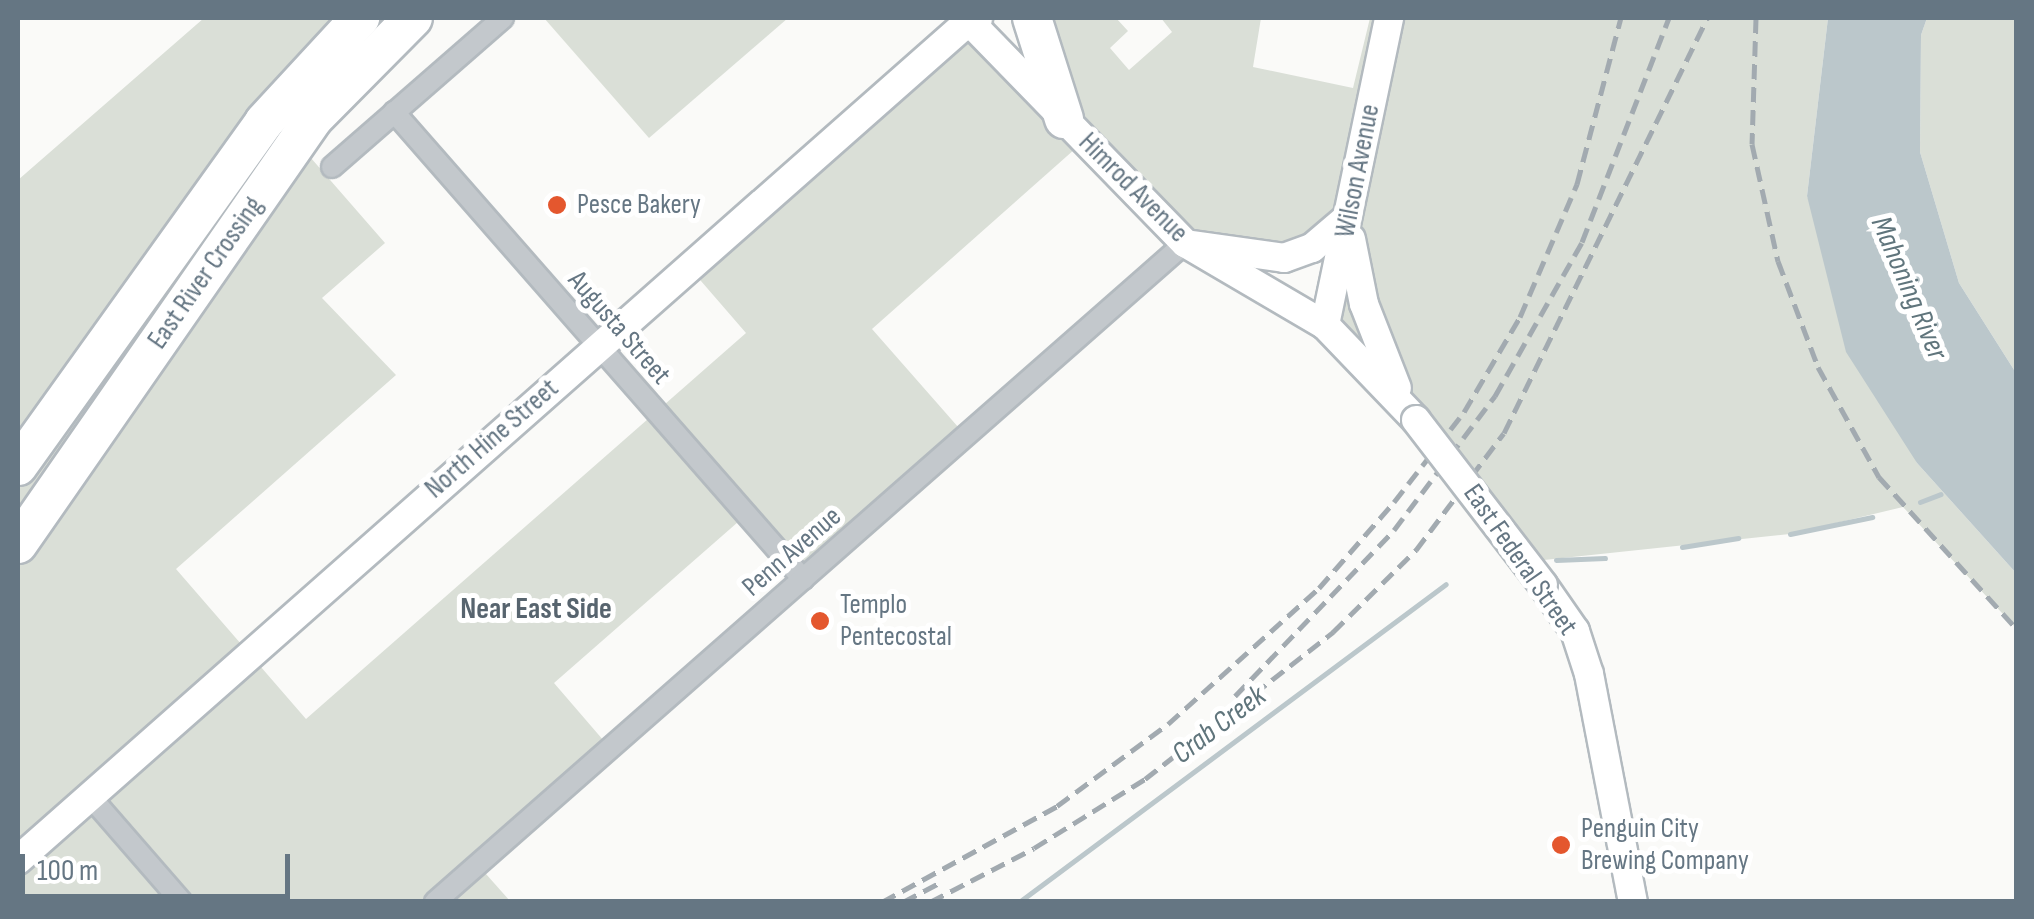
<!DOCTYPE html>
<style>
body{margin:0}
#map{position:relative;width:2034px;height:919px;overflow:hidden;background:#fafaf8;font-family:"Sofia Sans Condensed",sans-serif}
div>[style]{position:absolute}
.green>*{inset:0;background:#dadfd7}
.water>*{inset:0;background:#bbc7cb}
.stream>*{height:5px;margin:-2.5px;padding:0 2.5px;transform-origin:2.5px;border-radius:2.5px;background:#bbc7cb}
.roads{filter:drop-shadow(2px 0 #b3babf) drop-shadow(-2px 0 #b3babf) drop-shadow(0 2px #b3babf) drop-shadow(0 -2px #b3babf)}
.street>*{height:20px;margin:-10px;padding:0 10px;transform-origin:10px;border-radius:10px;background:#c3c8cc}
.secondary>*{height:28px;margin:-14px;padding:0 14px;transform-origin:14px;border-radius:14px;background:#fff}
.highway>*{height:38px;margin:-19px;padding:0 19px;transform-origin:19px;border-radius:19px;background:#fff}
.rail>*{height:5px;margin-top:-2.5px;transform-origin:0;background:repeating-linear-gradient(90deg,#a2aab0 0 15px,transparent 0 23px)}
.bridges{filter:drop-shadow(2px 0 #b3babf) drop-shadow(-2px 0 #b3babf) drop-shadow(0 2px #b3babf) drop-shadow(0 -2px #b3babf)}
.secondary-bridge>*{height:28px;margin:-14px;padding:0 14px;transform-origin:14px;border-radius:14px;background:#fff}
.dots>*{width:28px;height:28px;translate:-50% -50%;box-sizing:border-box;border:5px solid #fff;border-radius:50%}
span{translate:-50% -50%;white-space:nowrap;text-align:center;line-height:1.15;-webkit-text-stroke:10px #fff;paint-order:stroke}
.street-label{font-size:28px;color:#657683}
.poi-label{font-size:28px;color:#657683}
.left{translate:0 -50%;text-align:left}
.water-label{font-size:30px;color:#60757c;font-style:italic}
.neighbourhood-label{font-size:30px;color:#57646e;font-weight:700}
.frame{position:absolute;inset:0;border:20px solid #657683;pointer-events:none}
.scale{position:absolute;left:20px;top:854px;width:270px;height:45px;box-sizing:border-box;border:5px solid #657683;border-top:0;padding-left:12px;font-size:30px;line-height:35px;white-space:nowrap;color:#657683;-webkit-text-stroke:8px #fff;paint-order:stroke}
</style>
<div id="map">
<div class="green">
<div style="clip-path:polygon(204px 18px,413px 18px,297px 142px,385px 243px,322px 298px,396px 375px,176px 569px,306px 719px,746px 333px,688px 266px,969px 21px,1062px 117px,1032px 18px,1116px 18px,1128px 31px,1110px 48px,1129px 70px,1172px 32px,1161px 18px,1261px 18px,1253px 67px,1353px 88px,1370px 18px,1828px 18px,1807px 196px,1917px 463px,2016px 573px,2016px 628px,1903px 507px,1790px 534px,1525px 562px,1325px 325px,1347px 219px,1312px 248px,1185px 243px,1084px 141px,872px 329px,966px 436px,803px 579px,746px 515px,554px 683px,610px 748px,478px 865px,510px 901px,18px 901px,18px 180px)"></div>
<div style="clip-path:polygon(544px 18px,788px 18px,649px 138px)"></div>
<div style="clip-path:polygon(1927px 18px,2016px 18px,2016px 373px,1959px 283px,1920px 152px,1921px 35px)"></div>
</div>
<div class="water">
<div style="clip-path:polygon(1828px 18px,1927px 18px,1921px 35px,1920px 152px,1959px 283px,2016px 373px,2016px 573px,1917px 463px,1846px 352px,1807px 196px)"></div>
</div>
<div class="stream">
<div style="left:1920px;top:502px;width:22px;rotate:-21deg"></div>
<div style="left:1790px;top:534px;width:84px;rotate:-11.7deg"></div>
<div style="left:1682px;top:547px;width:57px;rotate:-9.1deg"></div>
<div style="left:1556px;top:560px;width:49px;rotate:-2.3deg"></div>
<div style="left:1019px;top:902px;width:532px;rotate:-36.68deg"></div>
</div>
<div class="roads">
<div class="street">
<div style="left:394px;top:112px;width:621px;rotate:48.79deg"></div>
<div style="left:332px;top:167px;width:227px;rotate:-41.1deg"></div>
<div style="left:88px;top:794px;width:143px;rotate:49deg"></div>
<div style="left:435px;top:902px;width:998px;rotate:-41.3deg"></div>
</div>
<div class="secondary">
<div style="left:966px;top:18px;width:314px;rotate:45.8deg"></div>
<div style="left:1185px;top:243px;width:162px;rotate:30.4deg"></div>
<div style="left:1325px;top:325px;width:132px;rotate:46.2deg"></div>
<div style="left:1351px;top:239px;width:66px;rotate:78.7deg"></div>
<div style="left:1364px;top:304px;width:90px;rotate:68.6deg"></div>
<div style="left:1193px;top:245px;width:92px;rotate:8.1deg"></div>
<div style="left:1284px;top:258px;width:30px;rotate:-20deg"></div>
<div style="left:1312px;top:248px;width:46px;rotate:-40.6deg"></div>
<div style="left:1325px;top:325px;width:314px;rotate:-78.2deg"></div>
<div style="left:1543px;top:585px;width:56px;rotate:55.2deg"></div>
<div style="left:1575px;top:631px;width:45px;rotate:72deg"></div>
<div style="left:1589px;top:674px;width:232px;rotate:79.1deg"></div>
<div style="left:18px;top:860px;width:1268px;rotate:-41.42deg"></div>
</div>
<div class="highway">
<div style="left:1032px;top:18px;width:106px;rotate:72.4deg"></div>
<div style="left:969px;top:21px;width:5px;rotate:-37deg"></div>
<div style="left:18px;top:466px;width:423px;rotate:-54.4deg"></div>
<div style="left:264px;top:122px;width:142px;rotate:-47.3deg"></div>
<div style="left:18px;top:544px;width:517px;rotate:-55.23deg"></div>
<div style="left:313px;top:119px;width:142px;rotate:-45.3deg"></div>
</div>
</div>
<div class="rail">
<div style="left:1756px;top:18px;width:126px;rotate:91.8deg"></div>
<div style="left:1752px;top:144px;width:120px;rotate:77.5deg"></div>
<div style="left:1778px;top:261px;width:113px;rotate:69.3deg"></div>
<div style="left:1818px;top:367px;width:126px;rotate:61deg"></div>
<div style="left:1879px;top:477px;width:204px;rotate:47.8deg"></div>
<div style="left:1235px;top:696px;width:230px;rotate:-46.2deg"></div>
<div style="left:1394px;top:530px;width:168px;rotate:-53deg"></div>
<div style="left:1495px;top:396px;width:177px;rotate:-60.5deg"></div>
<div style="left:1582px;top:242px;width:240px;rotate:-68.8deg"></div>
<div style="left:882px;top:902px;width:200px;rotate:-28.7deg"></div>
<div style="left:1057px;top:806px;width:138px;rotate:-36.5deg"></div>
<div style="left:1168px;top:724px;width:203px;rotate:-42deg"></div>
<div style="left:1319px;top:588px;width:114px;rotate:-48.9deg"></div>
<div style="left:1394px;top:502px;width:114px;rotate:-52.1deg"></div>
<div style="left:1464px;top:412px;width:110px;rotate:-59.5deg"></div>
<div style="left:1520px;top:317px;width:145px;rotate:-66.8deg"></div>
<div style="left:1577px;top:184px;width:172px;rotate:-75.2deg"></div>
<div style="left:903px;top:902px;width:43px;rotate:-27.8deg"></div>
<div style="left:930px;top:902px;width:117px;rotate:-27.4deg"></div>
<div style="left:1034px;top:848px;width:131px;rotate:-31.9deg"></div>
<div style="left:1145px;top:779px;width:239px;rotate:-38deg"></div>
<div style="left:1333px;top:632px;width:117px;rotate:-44.7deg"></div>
<div style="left:1416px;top:550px;width:146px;rotate:-53.1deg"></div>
<div style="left:1504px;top:433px;width:462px;rotate:-63.9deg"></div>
</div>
<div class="bridges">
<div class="secondary-bridge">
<div style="left:1416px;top:420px;width:208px;rotate:52.4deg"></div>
</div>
</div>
<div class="dots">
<div style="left:557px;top:205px;background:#e4572e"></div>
<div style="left:820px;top:621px;background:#e4572e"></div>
<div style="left:1561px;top:845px;background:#e4572e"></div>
</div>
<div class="street-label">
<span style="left:1358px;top:171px;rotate:-79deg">Wilson Avenue</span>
<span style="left:1133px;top:188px;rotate:45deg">Himrod Avenue</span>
<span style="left:206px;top:273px;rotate:-55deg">East River Crossing</span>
<span style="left:619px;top:328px;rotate:49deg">Augusta Street</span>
<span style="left:492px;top:439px;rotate:-41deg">North Hine Street</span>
<span style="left:792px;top:552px;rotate:-41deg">Penn Avenue</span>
<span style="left:1520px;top:560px;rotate:55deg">East Federal Street</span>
</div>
<div class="poi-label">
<span class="left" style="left:577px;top:205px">Pesce Bakery</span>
<span class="left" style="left:840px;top:621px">Templo<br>Pentecostal</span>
<span class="left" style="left:1581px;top:845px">Penguin City<br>Brewing Company</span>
</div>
<div class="water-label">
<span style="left:1909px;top:288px;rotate:67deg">Mahoning River</span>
<span style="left:1219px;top:725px;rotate:-37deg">Crab Creek</span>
</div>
<div class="neighbourhood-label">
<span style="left:536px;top:609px">Near East Side</span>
</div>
<div class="frame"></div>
<div class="scale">100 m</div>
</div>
